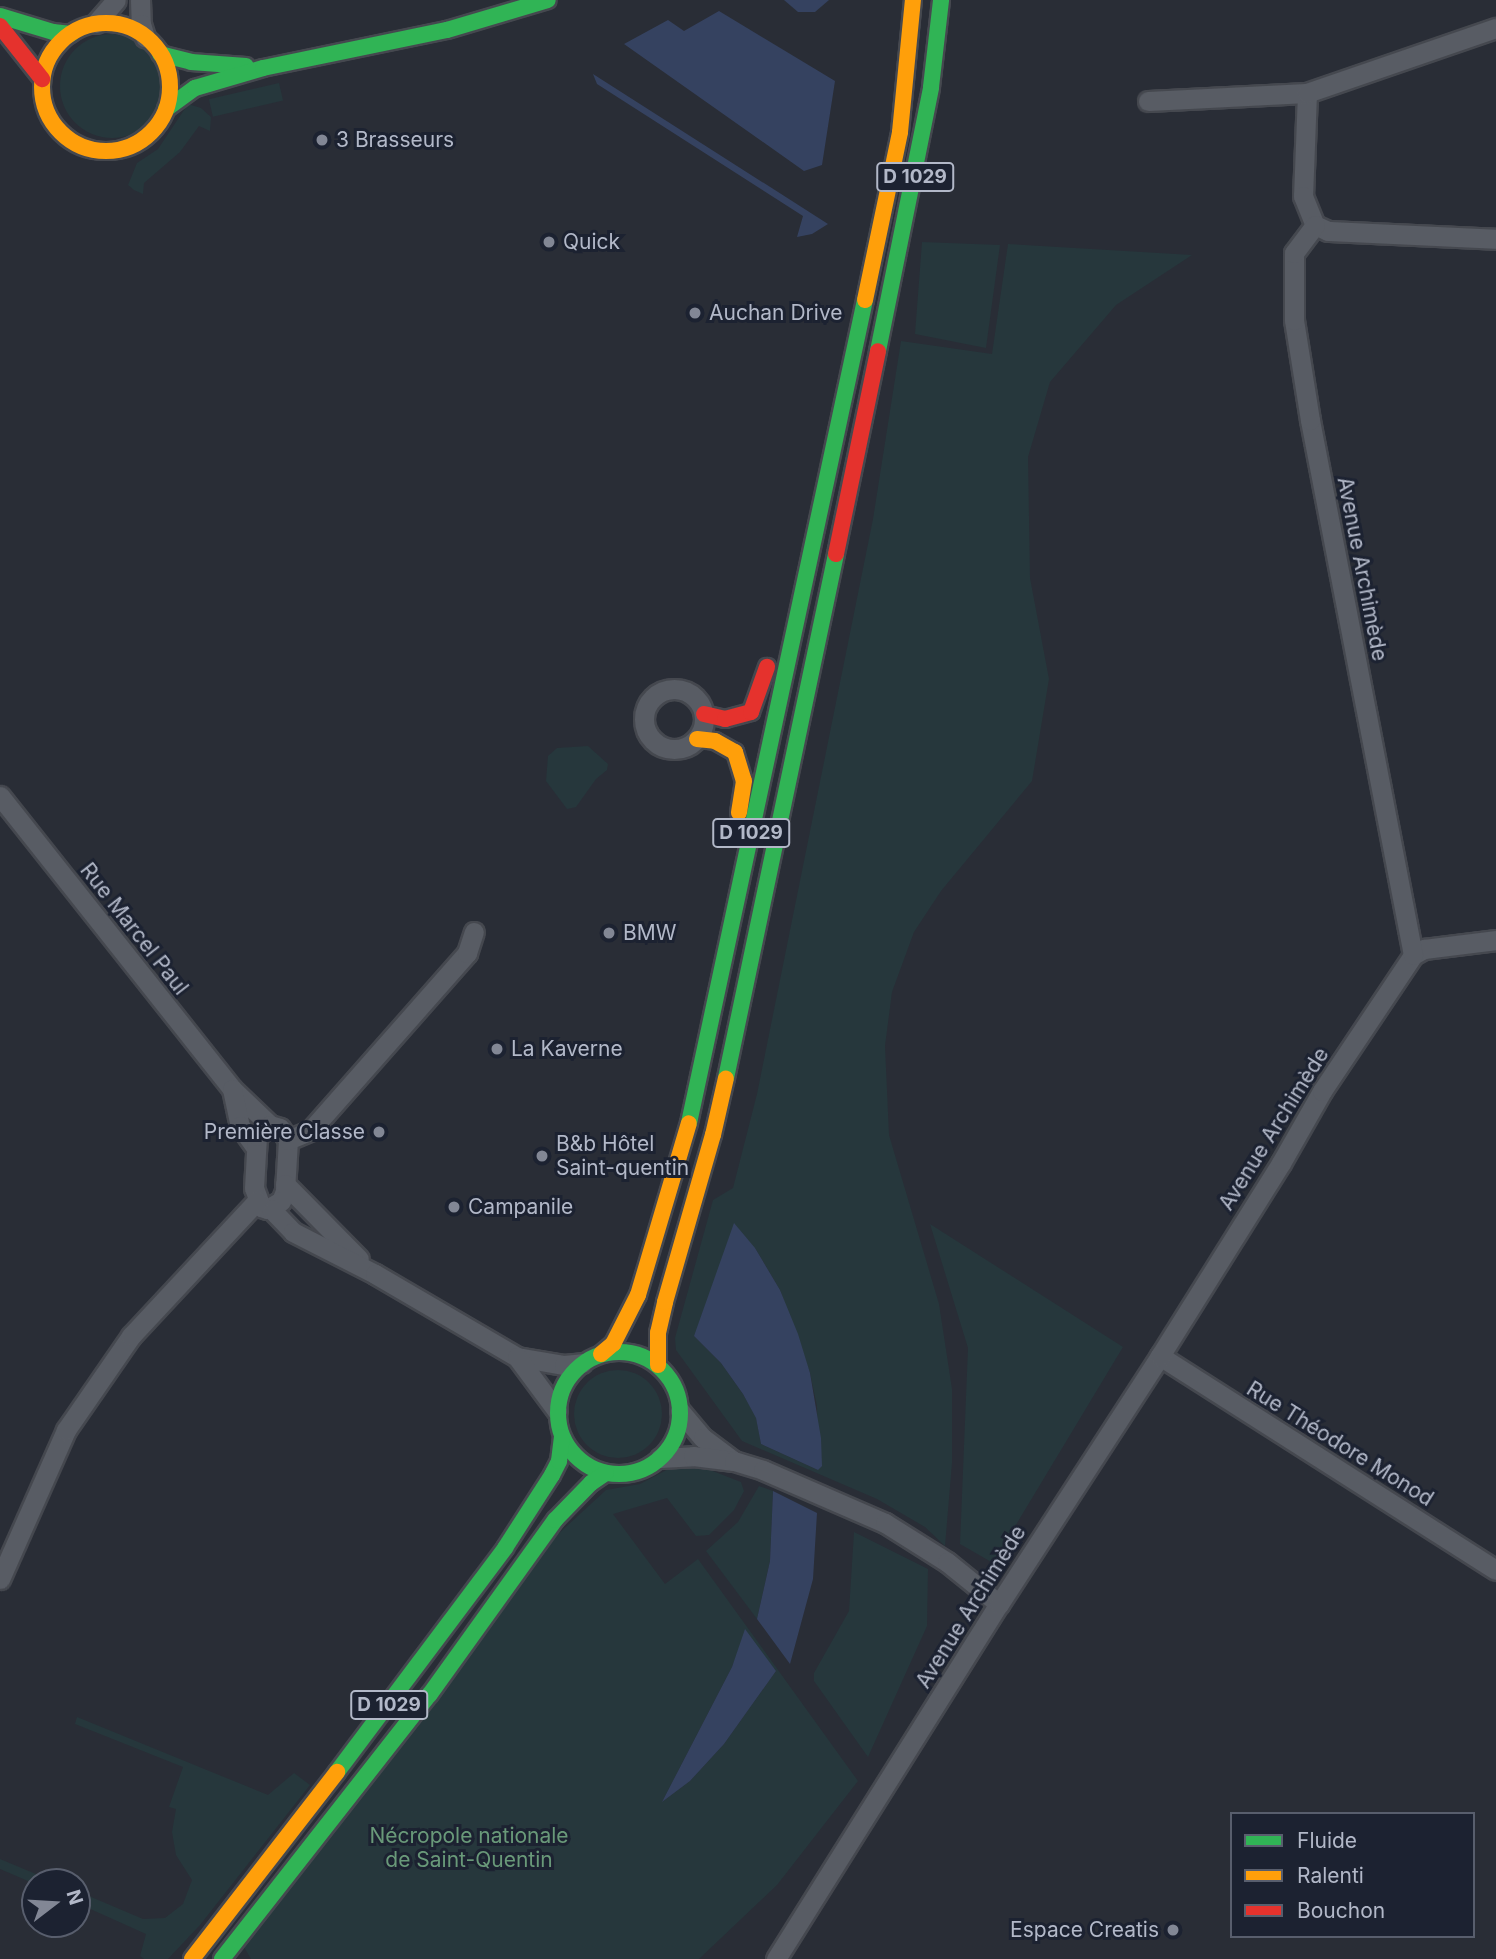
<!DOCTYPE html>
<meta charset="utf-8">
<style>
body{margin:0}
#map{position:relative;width:1496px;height:1959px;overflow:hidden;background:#292d36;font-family:Inter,sans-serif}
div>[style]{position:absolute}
.green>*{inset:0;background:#26373c;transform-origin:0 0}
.round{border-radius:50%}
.water>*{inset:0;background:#354260}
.roads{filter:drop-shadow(2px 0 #45484f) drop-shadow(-2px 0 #45484f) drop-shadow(0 2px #45484f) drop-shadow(0 -2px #45484f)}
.street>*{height:19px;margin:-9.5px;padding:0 9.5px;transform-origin:9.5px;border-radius:9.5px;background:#585c64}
.street>.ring{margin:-9.5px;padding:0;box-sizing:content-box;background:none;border:19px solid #585c64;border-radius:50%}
.fast>*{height:16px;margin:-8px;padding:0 8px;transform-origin:8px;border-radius:8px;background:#30b455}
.fast>.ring{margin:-8px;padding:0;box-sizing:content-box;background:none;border:16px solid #30b455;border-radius:50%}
.slow>*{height:16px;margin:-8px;padding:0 8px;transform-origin:8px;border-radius:8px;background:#ff9f0a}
.slow>.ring{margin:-8px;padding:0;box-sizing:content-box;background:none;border:16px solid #ff9f0a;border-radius:50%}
.jam>*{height:16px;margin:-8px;padding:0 8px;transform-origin:8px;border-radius:8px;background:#e5322d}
.dots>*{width:19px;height:19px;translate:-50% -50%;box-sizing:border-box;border:4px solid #1c2231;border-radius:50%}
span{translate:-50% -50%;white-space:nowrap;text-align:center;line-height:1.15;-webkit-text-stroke:6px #1c2231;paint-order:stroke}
.shield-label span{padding:2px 5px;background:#1c2231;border:2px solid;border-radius:5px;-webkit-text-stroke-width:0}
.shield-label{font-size:19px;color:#b2b8c8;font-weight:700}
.poi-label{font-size:21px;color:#b2b8c8}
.left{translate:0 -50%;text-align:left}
.right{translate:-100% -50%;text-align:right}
.street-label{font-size:21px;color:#b2b8c8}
.park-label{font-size:21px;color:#699979}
.legend{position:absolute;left:1230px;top:1812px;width:245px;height:126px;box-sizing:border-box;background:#1c2231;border:2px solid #585e6d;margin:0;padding:9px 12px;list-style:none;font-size:21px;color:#b2b8c8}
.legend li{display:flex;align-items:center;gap:14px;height:35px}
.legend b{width:35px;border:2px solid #585e6d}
.north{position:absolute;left:21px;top:1868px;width:70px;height:70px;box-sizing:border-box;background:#1c2231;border:2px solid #585e6d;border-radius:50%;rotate:73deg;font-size:19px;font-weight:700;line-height:28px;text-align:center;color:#b2b8c8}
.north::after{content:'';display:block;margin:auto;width:24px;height:32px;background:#828795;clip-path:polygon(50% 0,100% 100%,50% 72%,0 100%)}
</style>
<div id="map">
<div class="green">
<div class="round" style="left:60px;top:34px;width:104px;height:104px"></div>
<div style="left:279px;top:83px;width:18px;height:72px;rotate:77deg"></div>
<div style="clip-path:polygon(188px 104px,201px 108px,211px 117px,210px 131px,199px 126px,180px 152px,144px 183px,143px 194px,134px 190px,128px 185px,137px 163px,158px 149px)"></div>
<div style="clip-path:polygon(922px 242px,1000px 245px,986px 348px,915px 334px)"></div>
<div style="clip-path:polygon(evenodd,1008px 244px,1192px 255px,1116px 305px,1050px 382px,1028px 457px,1030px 578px,1049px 679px,1032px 781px,941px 891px,914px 932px,892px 992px,885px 1046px,889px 1135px,939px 1304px,952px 1389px,952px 1463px,945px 1546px,925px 1527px,877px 1499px,742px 1441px,676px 1350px,675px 1338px,713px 1200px,733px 1188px,757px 1094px,873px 519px,901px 341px,992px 354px,1008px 244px,755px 1248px,780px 1290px,810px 1373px,817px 1406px,818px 1470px,761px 1444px,756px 1417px,743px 1394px,721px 1363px,694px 1336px,755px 1248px)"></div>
<div style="clip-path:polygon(588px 746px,608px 764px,607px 770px,596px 779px,576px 807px,567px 809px,546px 781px,548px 756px,557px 748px)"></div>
<div style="clip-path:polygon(930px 1224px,1123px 1347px,993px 1563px,960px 1544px,968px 1348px)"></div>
<div class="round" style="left:574px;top:1370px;width:88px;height:88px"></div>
<div style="clip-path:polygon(evenodd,674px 1466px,710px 1470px,741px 1482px,744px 1491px,734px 1510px,709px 1535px,696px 1536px,667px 1498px,613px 1514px,665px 1584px,698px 1559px,858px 1781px,777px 1885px,699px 1959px,251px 1959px,244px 1947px,555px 1537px,606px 1490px,640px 1484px,674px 1466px,745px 1635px,776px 1671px,724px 1744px,690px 1781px,662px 1802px,732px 1667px,745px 1635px)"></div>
<div style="clip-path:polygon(759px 1486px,773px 1491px,770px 1561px,757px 1619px,706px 1551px,738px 1522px)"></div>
<div style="clip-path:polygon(854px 1532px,928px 1569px,927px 1626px,868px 1757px,814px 1681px,814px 1673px,849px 1611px)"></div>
<div style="clip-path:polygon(77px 1717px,268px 1795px,294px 1773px,310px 1785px,200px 1925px,168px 1959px,144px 1959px,140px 1956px,146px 1934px,77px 1903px,77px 1891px,143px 1919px,165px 1918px,183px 1904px,192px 1880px,176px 1855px,172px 1832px,176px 1809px,169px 1807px,183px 1767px,75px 1724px)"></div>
<div style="clip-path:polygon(0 1859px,55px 1882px,35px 1884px,0 1869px)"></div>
</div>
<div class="water">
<div style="clip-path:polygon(784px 0,829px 0,815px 12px,798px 12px)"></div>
<div style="clip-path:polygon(719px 11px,835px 81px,822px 165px,804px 171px,624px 44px,668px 20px,684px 31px)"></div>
<div style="clip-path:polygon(593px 74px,828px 224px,812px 234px,797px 237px,803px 216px,597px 84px)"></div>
<div style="clip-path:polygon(734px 1223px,755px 1248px,780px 1290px,798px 1334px,810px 1373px,821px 1438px,822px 1466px,818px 1470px,761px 1444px,756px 1418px,743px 1394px,721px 1363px,694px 1336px)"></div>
<div style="clip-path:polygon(773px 1491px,817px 1513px,813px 1579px,790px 1664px,757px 1619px,770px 1561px)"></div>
<div style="clip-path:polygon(745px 1629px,776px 1671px,724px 1744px,690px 1781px,662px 1802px,732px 1667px)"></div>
</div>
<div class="roads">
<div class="street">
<div style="left:140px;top:0;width:24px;rotate:88deg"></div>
<div style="left:141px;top:24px;width:14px;rotate:73deg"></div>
<div style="left:96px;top:23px;width:30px;rotate:-49deg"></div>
<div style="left:1307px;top:93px;width:103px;rotate:92.2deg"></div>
<div style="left:1303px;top:196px;width:31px;rotate:68deg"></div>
<div style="left:1148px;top:101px;width:159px;rotate:-2.9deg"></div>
<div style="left:1307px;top:93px;width:200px;rotate:-19deg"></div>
<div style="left:1315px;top:225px;width:14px;rotate:25deg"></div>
<div style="left:1328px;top:231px;width:168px;rotate:2.7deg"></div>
<div class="ring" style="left:644px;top:689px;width:41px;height:41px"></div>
<div style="left:0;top:796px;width:374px;rotate:51.6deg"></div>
<div style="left:232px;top:1089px;width:52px;rotate:43.5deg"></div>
<div style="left:1413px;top:955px;width:13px;rotate:-29deg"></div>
<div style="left:1424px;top:949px;width:73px;rotate:-7.1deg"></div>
<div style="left:232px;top:1089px;width:38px;rotate:78deg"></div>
<div style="left:240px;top:1126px;width:27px;rotate:54deg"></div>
<div style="left:270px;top:1125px;width:10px;rotate:17deg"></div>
<div style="left:280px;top:1128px;width:14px;rotate:56deg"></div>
<div style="left:288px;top:1140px;width:51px;rotate:93.4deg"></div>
<div style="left:285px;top:1191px;width:11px;rotate:112deg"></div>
<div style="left:281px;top:1201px;width:16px;rotate:150deg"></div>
<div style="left:267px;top:1209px;width:6px;rotate:-162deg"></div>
<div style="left:261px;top:1207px;width:20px;rotate:-110deg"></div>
<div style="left:254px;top:1188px;width:52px;rotate:-86.7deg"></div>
<div style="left:257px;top:1136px;width:17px;rotate:-40deg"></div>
<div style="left:288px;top:1140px;width:25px;rotate:-23deg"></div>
<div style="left:311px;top:1130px;width:236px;rotate:-48.6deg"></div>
<div style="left:467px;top:953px;width:22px;rotate:-72deg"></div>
<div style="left:285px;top:1184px;width:105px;rotate:45.4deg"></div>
<div style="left:271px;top:1209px;width:32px;rotate:46deg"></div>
<div style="left:293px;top:1232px;width:92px;rotate:27.1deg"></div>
<div style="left:375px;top:1274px;width:164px;rotate:30.3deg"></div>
<div style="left:517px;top:1357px;width:48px;rotate:9.7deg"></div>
<div style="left:564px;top:1365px;width:18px;rotate:-6deg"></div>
<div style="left:1160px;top:1356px;width:398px;rotate:32.5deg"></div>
<div style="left:517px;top:1357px;width:67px;rotate:53.5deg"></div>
<div style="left:680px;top:1411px;width:35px;rotate:50deg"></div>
<div style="left:703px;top:1438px;width:38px;rotate:37deg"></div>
<div style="left:660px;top:1458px;width:33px;rotate:-3deg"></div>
<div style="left:693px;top:1456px;width:41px;rotate:7deg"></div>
<div style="left:734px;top:1461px;width:30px;rotate:17deg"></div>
<div style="left:763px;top:1470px;width:133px;rotate:23.5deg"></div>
<div style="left:885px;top:1523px;width:73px;rotate:32.2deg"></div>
<div style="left:947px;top:1562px;width:67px;rotate:38.9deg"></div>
<div style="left:0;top:1579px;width:163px;rotate:-66.1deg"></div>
<div style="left:66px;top:1430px;width:114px;rotate:-55.3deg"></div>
<div style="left:131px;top:1336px;width:185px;rotate:-47deg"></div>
<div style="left:776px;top:1959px;width:419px;rotate:-57.9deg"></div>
<div style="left:999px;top:1604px;width:296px;rotate:-57deg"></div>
<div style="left:1160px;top:1356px;width:228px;rotate:-57.9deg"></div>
<div style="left:1281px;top:1163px;width:83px;rotate:-60.3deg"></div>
<div style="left:1322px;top:1091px;width:164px;rotate:-56.2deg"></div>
<div style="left:1413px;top:955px;width:545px;rotate:-100.9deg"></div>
<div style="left:1310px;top:420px;width:101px;rotate:-99.1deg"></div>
<div style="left:1294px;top:320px;width:67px;rotate:-90deg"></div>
<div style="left:1294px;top:253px;width:35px;rotate:-53deg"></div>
</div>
<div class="fast">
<div style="left:0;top:16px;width:55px;rotate:16.8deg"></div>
<div style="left:53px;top:32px;width:18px;rotate:6deg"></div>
<div style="left:160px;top:54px;width:32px;rotate:14deg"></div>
<div style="left:191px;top:62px;width:55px;rotate:4.2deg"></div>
<div style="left:166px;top:109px;width:36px;rotate:-36deg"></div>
<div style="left:195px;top:88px;width:71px;rotate:-16.4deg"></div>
<div style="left:263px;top:68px;width:188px;rotate:-11.7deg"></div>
<div style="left:447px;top:30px;width:105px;rotate:-16.5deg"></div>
<div style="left:878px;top:351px;width:269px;rotate:-78.6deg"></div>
<div style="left:931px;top:87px;width:88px;rotate:-83.4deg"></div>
<div style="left:726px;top:1078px;width:535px;rotate:-78.14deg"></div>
<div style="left:689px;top:1123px;width:842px;rotate:-77.93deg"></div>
<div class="ring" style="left:558px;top:1352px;width:106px;height:106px"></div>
<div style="left:337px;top:1772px;width:280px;rotate:-53.1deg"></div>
<div style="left:505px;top:1548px;width:87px;rotate:-57.2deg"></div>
<div style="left:552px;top:1475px;width:16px;rotate:-63deg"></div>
<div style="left:559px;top:1461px;width:24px;rotate:-83deg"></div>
<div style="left:222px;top:1959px;width:337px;rotate:-51.9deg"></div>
<div style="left:430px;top:1694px;width:214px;rotate:-54.3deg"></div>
<div style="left:555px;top:1520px;width:52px;rotate:-45.8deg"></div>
<div style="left:591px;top:1483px;width:18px;rotate:-34deg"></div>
</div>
<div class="slow">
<div class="ring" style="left:42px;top:23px;width:112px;height:112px"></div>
<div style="left:865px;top:300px;width:172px;rotate:-78.2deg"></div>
<div style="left:900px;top:132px;width:133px;rotate:-84.4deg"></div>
<div style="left:697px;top:739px;width:18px;rotate:6deg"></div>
<div style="left:715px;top:741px;width:23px;rotate:29deg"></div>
<div style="left:735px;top:752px;width:30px;rotate:73deg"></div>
<div style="left:744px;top:781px;width:32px;rotate:99deg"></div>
<div style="left:601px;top:1354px;width:16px;rotate:-40deg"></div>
<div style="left:613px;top:1344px;width:55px;rotate:-63deg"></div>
<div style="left:638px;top:1295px;width:179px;rotate:-73.5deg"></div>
<div style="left:658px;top:1365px;width:32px;rotate:-90deg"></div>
<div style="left:658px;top:1333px;width:32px;rotate:-77deg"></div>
<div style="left:665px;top:1302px;width:174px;rotate:-74deg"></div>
<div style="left:713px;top:1135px;width:58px;rotate:-77.2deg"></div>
<div style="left:192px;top:1959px;width:237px;rotate:-52.2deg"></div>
</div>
<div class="jam">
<div style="left:0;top:26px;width:68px;rotate:51.6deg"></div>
<div style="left:836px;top:554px;width:207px;rotate:-78.3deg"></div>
<div style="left:704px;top:714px;width:22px;rotate:13deg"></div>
<div style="left:725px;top:719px;width:27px;rotate:-15deg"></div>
<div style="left:751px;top:712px;width:48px;rotate:-70.4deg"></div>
</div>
</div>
<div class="dots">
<div style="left:322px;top:140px;background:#828795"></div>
<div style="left:549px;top:242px;background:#828795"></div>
<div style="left:695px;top:313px;background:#828795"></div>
<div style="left:609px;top:933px;background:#828795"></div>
<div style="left:497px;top:1049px;background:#828795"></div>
<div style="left:379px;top:1132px;background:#828795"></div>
<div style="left:542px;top:1156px;background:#828795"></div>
<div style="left:454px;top:1207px;background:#828795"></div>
<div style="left:1173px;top:1930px;background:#828795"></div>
</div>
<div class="shield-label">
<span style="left:915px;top:177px">D 1029</span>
<span style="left:751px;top:833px">D 1029</span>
<span style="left:389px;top:1705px">D 1029</span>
</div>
<div class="poi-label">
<span class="left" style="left:336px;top:140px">3 Brasseurs</span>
<span class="left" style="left:563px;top:242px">Quick</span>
<span class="left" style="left:709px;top:313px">Auchan Drive</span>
<span class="left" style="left:623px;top:933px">BMW</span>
<span class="left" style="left:511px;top:1049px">La Kaverne</span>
<span class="right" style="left:365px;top:1132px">Première Classe</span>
<span class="left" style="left:556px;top:1156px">B&amp;b Hôtel<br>Saint-quentin</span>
<span class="left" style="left:468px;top:1207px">Campanile</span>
<span class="right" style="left:1159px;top:1930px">Espace Creatis</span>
</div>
<div class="street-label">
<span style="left:1362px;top:569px;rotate:79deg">Avenue Archimède</span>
<span style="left:134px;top:929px;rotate:52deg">Rue Marcel Paul</span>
<span style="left:1274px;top:1129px;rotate:-58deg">Avenue Archimède</span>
<span style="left:1340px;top:1444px;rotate:32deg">Rue Théodore Monod</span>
<span style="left:971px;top:1607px;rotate:-58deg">Avenue Archimède</span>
</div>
<div class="park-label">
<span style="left:469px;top:1848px">Nécropole nationale<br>de Saint-Quentin</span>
</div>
<ul class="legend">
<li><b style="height:9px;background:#30b455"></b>Fluide</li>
<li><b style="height:9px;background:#ff9f0a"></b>Ralenti</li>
<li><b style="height:9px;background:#e5322d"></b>Bouchon</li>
</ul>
<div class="north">N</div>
</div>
